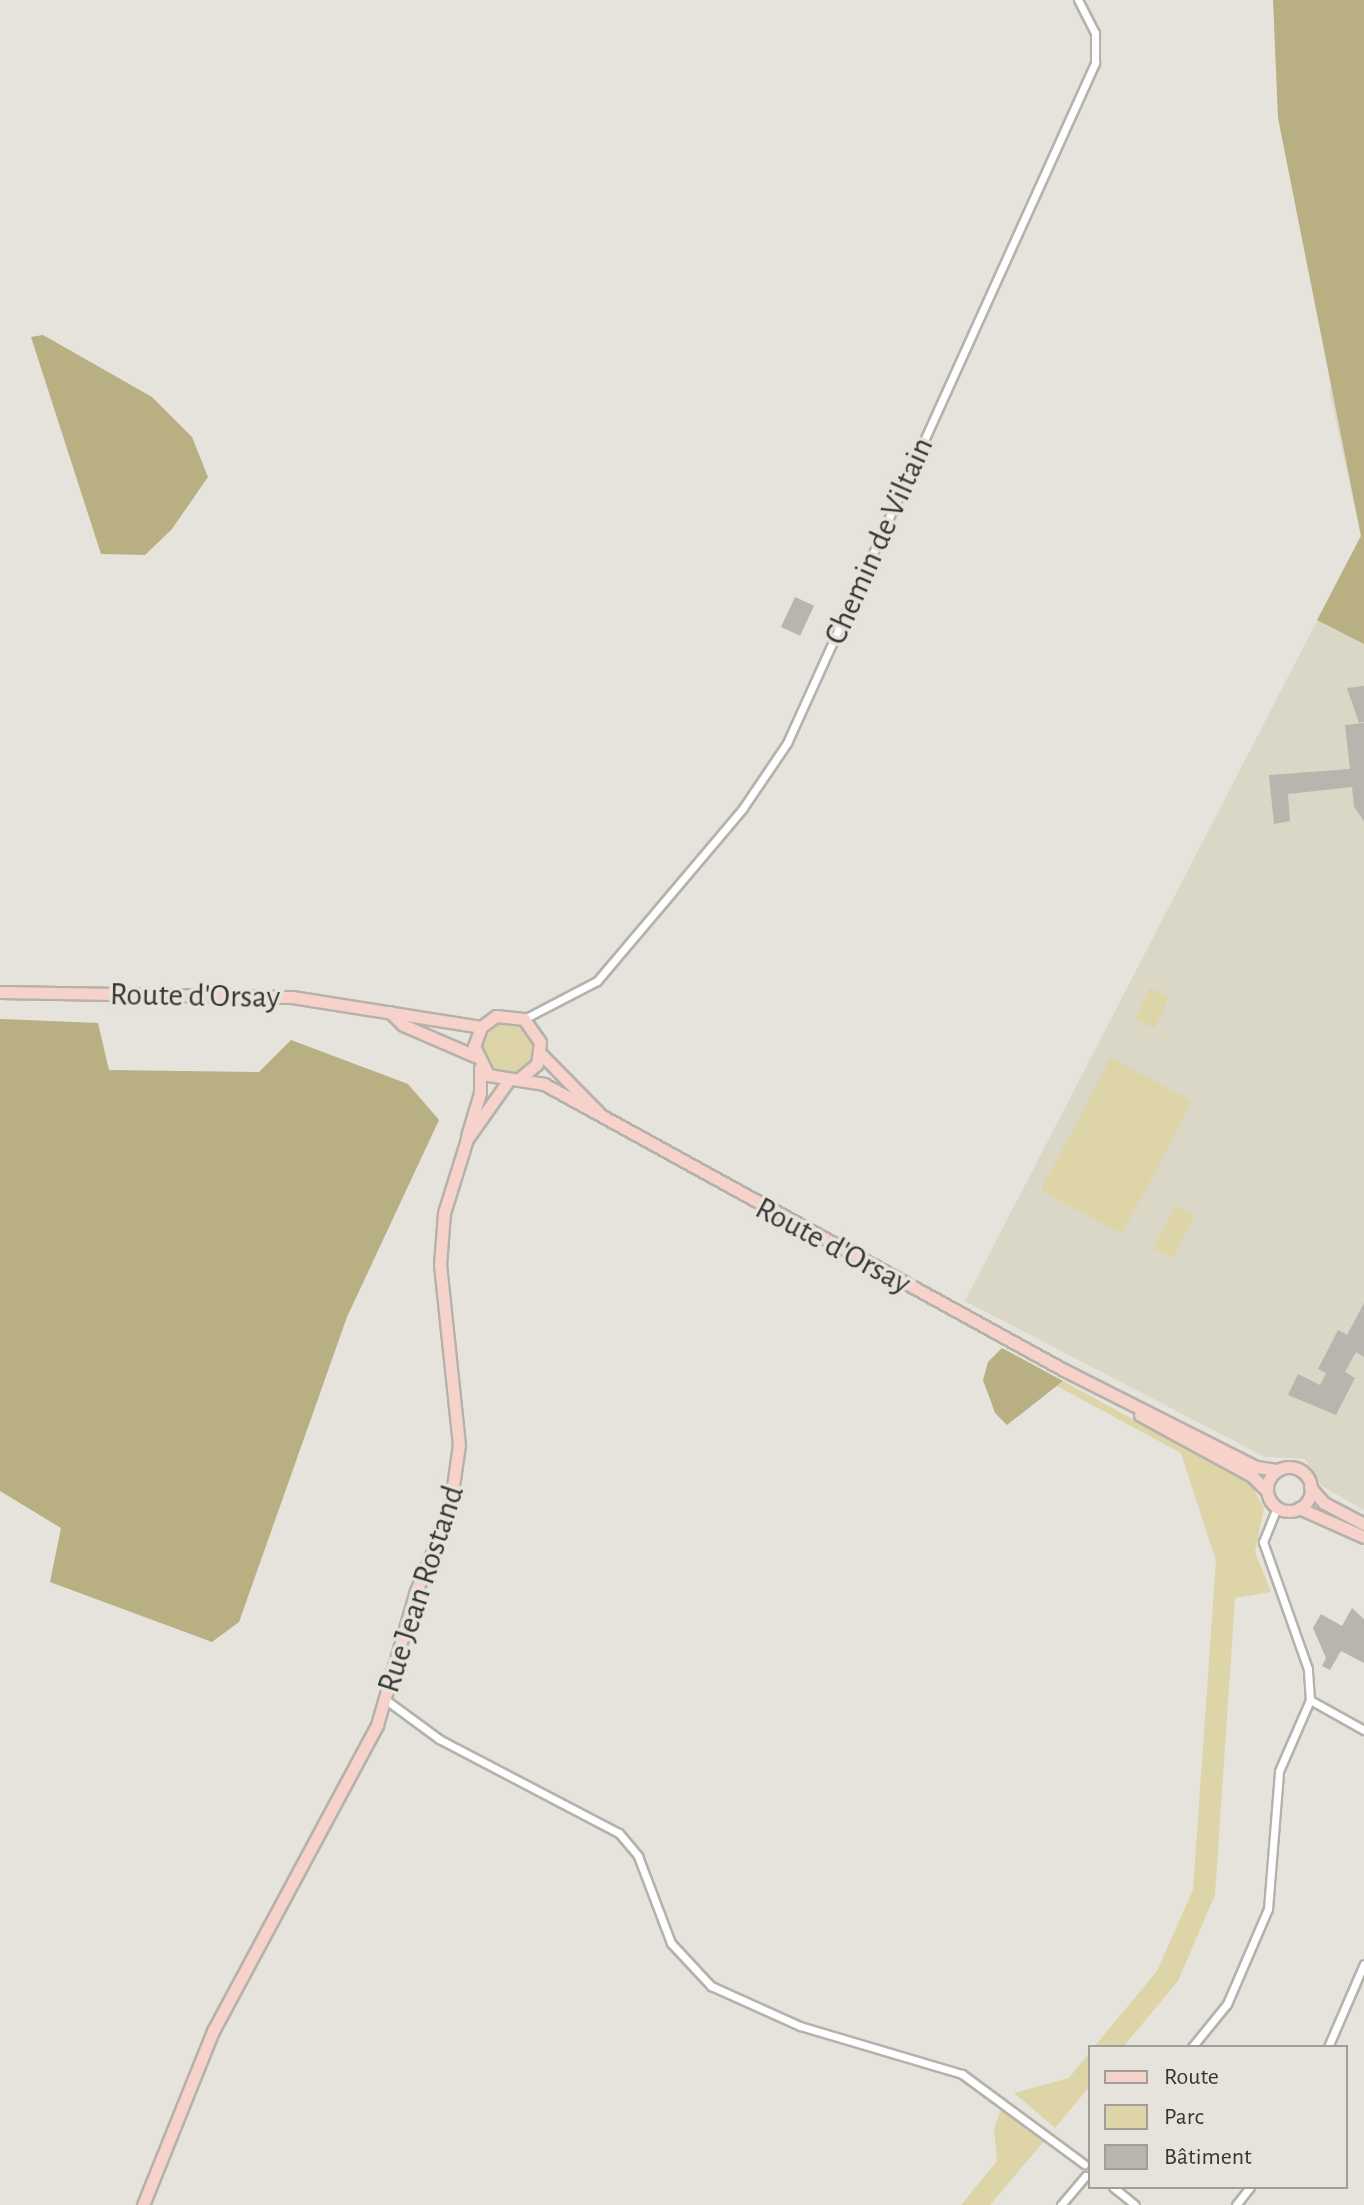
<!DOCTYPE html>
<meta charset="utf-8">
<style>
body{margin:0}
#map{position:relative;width:1364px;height:2205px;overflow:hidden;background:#e5e3db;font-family:"Alegreya Sans",sans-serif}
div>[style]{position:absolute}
.built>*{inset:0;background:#dad7c7}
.green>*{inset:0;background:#ddd4a7;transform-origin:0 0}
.round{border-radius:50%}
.forest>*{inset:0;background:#b8af82}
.building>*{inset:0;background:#b7b5ae;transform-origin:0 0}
.roads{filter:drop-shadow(2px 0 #b4b2aa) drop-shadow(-2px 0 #b4b2aa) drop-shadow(0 2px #b4b2aa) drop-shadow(0 -2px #b4b2aa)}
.street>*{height:7px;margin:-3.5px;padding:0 3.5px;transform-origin:3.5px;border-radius:3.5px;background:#fff}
.secondary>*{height:11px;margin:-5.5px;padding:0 5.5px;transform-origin:5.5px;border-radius:5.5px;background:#f6d2cb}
.secondary>.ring{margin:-5.5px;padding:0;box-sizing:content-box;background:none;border:11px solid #f6d2cb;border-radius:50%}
span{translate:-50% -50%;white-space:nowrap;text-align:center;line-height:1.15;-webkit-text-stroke:7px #e5e3db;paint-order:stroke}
.street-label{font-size:32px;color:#363633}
.legend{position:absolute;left:1088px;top:2045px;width:260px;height:144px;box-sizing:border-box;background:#e5e3db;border:2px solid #9f9e98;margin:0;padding:10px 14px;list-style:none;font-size:24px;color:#363633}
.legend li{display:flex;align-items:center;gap:16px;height:40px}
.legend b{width:40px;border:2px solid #9f9e98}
</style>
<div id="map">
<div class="built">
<div style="clip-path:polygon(1364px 358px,1364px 1510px,1322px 1486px,1305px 1459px,1265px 1457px,965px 1301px,1361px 536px,1329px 390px)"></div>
</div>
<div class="green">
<div style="left:1150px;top:988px;width:21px;height:35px;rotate:25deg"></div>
<div class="round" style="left:482px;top:1023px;width:52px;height:52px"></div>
<div style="left:1111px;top:1058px;width:92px;height:150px;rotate:28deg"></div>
<div style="left:1175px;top:1206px;width:22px;height:47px;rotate:27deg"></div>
<div style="clip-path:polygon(1063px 1381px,1251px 1484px,1264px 1509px,1255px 1552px,1271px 1592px,1235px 1598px,1215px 1895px,1178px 1981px,1123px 2047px,1094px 2047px,1157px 1971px,1193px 1890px,1216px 1561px,1181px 1453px,1057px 1386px)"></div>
<div style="clip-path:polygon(1090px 2052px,1090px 2086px,1055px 2128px,1014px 2093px,1069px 2078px)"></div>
<div style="clip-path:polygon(1002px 2107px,1046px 2139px,990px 2205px,961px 2205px,997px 2161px,994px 2128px)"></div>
</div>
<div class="forest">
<div style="clip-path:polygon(1273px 0,1364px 0,1364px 644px,1317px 620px,1361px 536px,1278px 118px)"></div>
<div style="clip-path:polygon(43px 335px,152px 397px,192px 437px,208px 477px,172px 529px,145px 555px,101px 554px,31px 337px)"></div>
<div style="clip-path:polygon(0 1019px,98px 1023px,109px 1070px,259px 1072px,291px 1040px,408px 1084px,439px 1120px,347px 1317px,239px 1622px,212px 1642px,50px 1582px,61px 1528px,0 1491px)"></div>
<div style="clip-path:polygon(1002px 1348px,1063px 1381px,1007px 1425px,995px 1413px,983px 1380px,988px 1362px)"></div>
</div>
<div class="building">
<div style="left:795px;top:597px;width:21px;height:33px;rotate:25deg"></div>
<div style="clip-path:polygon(1364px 686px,1364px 722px,1359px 723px,1347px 688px)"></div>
<div style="clip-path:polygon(1364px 723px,1364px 821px,1354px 807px,1352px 787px,1288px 794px,1290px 821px,1274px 824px,1269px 775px,1350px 769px,1345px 725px)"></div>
<div style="clip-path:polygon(1364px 1303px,1364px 1357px,1356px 1352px,1345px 1372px,1355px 1378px,1336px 1415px,1288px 1395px,1298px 1374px,1320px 1385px,1326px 1373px,1318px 1369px,1338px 1330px,1347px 1335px)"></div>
<div style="clip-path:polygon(1352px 1608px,1364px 1619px,1364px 1663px,1341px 1651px,1330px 1670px,1322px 1666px,1326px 1658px,1313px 1628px,1321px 1614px,1342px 1626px)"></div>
</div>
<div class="roads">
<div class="street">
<div style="left:524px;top:1019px;width:82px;rotate:-27.5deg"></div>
<div style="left:597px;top:981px;width:226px;rotate:-49.8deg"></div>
<div style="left:743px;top:808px;width:78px;rotate:-55.9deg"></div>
<div style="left:787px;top:743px;width:747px;rotate:-65.63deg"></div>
<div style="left:1095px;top:63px;width:30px;rotate:-90deg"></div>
<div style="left:1095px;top:33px;width:37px;rotate:-117deg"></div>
<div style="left:386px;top:1700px;width:66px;rotate:36.3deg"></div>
<div style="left:439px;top:1739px;width:203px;rotate:27.6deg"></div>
<div style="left:619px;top:1833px;width:30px;rotate:50deg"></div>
<div style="left:638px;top:1856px;width:93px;rotate:69.2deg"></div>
<div style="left:671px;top:1943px;width:59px;rotate:47.1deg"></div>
<div style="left:711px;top:1986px;width:98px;rotate:24.2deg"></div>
<div style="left:800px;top:2026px;width:169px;rotate:16.5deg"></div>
<div style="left:962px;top:2074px;width:152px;rotate:36.4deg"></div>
<div style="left:1310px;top:1700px;width:62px;rotate:29.1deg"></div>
<div style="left:1192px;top:2047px;width:55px;rotate:-50.9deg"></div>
<div style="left:1227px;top:2004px;width:103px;rotate:-66.7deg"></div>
<div style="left:1268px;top:1909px;width:138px;rotate:-85.4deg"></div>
<div style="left:1279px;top:1771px;width:77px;rotate:-66.4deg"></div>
<div style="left:1310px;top:1700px;width:31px;rotate:-94deg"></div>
<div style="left:1308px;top:1669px;width:135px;rotate:-109.5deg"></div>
<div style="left:1263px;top:1542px;width:38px;rotate:-68deg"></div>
<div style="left:1328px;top:2047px;width:90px;rotate:-66.6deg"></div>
<div style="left:1113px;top:2187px;width:28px;rotate:39deg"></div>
<div style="left:1061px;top:2205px;width:38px;rotate:-50deg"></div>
<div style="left:1236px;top:2205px;width:23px;rotate:-52deg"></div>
</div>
<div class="secondary">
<div style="left:0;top:992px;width:292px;rotate:1deg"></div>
<div style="left:292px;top:997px;width:191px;rotate:9deg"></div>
<div style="left:390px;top:1012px;width:18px;rotate:45deg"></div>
<div style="left:403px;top:1025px;width:78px;rotate:23.3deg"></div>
<div style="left:540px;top:1053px;width:84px;rotate:45.5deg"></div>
<div style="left:519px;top:1079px;width:23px;rotate:-40deg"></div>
<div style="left:537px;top:1064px;width:22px;rotate:-82deg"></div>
<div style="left:540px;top:1042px;width:28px;rotate:-125deg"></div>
<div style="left:524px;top:1019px;width:28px;rotate:-174deg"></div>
<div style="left:496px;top:1016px;width:19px;rotate:144deg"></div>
<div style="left:481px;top:1027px;width:20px;rotate:110deg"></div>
<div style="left:474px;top:1046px;width:32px;rotate:64deg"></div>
<div style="left:488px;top:1075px;width:57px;rotate:9.1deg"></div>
<div style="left:544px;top:1084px;width:593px;rotate:28.81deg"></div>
<div style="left:1064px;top:1370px;width:215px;rotate:26.8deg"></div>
<div style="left:1256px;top:1467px;width:21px;rotate:8deg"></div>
<div style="left:467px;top:1136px;width:45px;rotate:-73.2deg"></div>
<div style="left:480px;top:1093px;width:25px;rotate:-90deg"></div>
<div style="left:1140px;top:1415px;width:128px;rotate:28.6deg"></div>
<div style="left:1252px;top:1476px;width:21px;rotate:45deg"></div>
<div class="ring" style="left:1267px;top:1467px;width:33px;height:33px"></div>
<div style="left:1310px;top:1487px;width:21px;rotate:49deg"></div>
<div style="left:1324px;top:1503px;width:45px;rotate:27.7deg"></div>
<div style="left:1299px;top:1508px;width:71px;rotate:24deg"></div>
<div style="left:143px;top:2205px;width:188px;rotate:-68.1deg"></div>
<div style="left:213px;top:2031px;width:347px;rotate:-61.8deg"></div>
<div style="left:377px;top:1725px;width:140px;rotate:-73.8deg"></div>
<div style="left:416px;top:1591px;width:84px;rotate:-66.8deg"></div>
<div style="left:449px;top:1514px;width:70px;rotate:-81.8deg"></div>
<div style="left:459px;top:1445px;width:181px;rotate:-96deg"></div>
<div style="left:440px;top:1265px;width:52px;rotate:-85.6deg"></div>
<div style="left:444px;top:1213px;width:77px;rotate:-72.7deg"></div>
<div style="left:467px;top:1139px;width:71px;rotate:-54.7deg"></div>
</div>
</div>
<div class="street-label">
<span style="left:879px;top:541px;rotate:-66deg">Chemin de Viltain</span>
<span style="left:195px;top:996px;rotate:1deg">Route d'Orsay</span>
<span style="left:833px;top:1246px;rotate:28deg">Route d'Orsay</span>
<span style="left:421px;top:1589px;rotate:-72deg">Rue Jean Rostand</span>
</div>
<ul class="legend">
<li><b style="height:10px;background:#f6d2cb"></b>Route</li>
<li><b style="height:22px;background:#ddd4a7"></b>Parc</li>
<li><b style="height:22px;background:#b7b5ae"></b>Bâtiment</li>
</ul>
</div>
